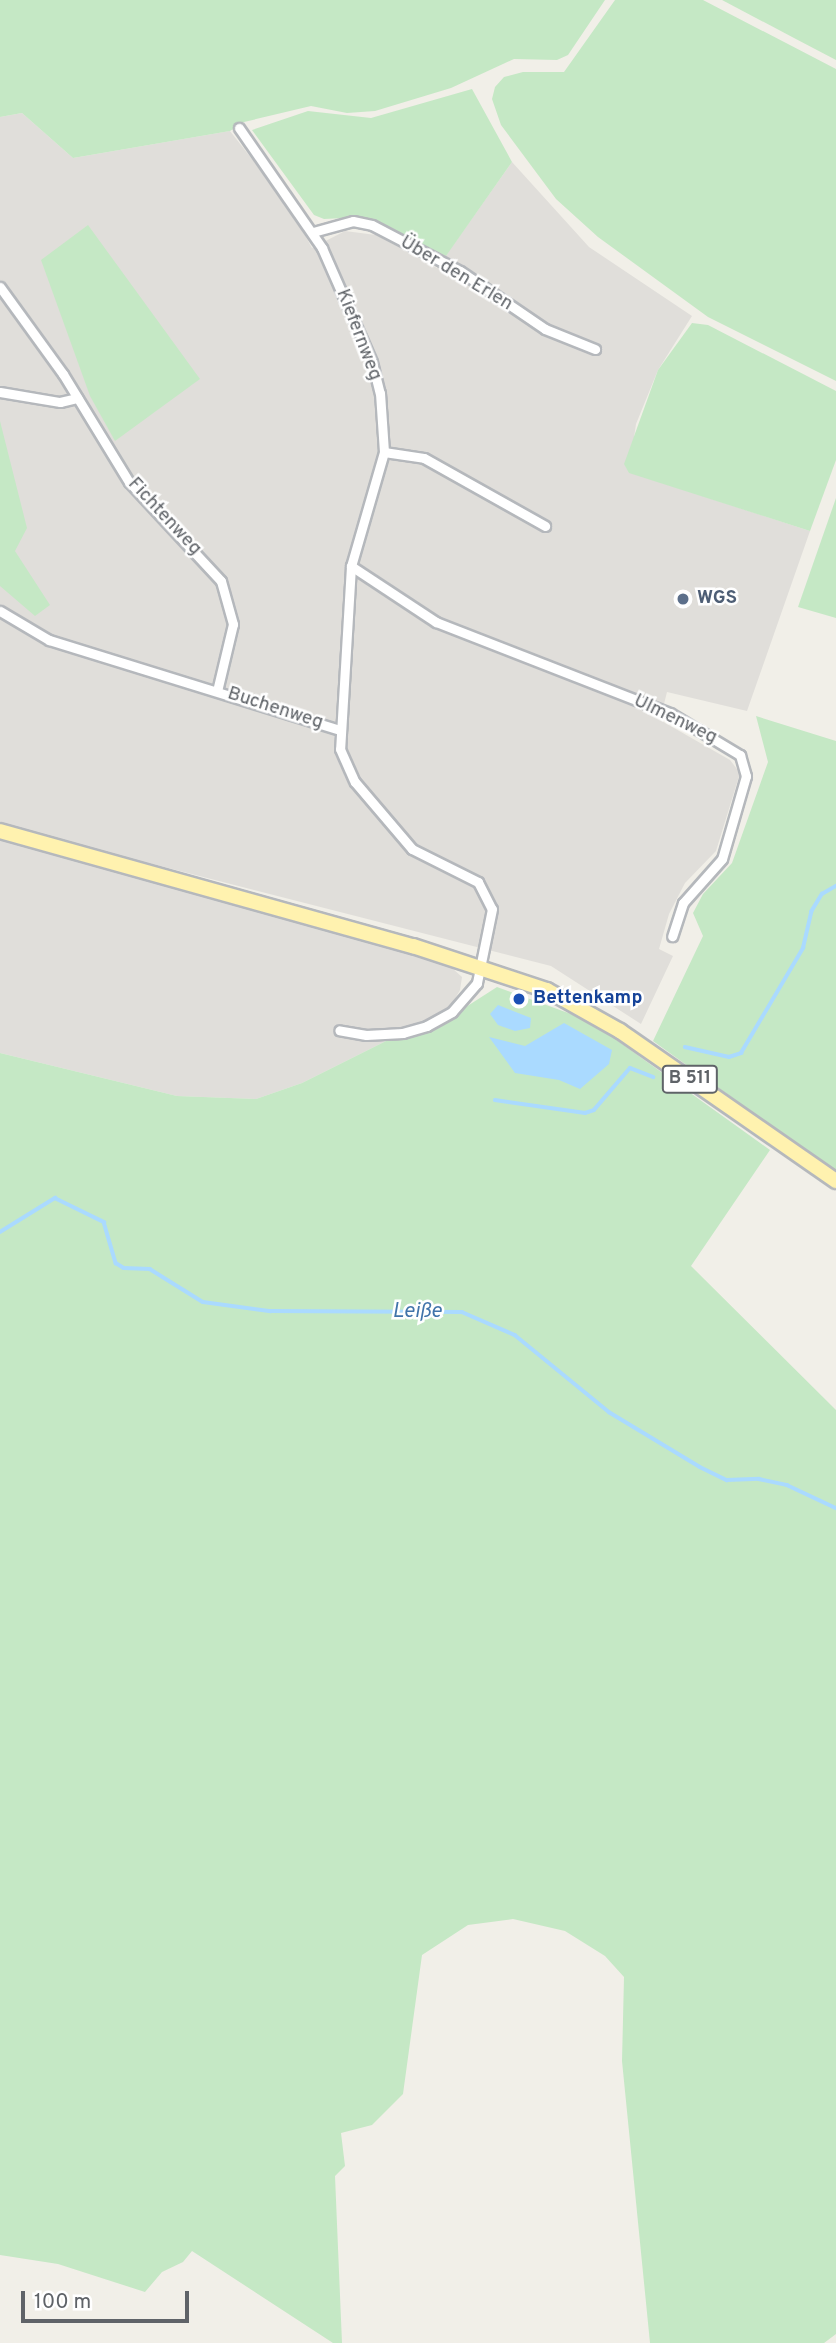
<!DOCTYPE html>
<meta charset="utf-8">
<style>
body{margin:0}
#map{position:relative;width:836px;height:2343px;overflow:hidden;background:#f1efe8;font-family:Overpass,sans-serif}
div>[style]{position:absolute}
.industrial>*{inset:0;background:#e0deda}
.green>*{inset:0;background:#c5e8c5}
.water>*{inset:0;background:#aadaff}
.stream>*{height:3.5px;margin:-1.75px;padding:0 1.75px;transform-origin:1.75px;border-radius:1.75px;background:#aadaff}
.roads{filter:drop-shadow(2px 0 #b5b8bc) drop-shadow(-2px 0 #b5b8bc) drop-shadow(0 2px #b5b8bc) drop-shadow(0 -2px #b5b8bc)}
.street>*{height:9px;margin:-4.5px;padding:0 4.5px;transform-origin:4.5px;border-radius:4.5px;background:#fff}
.primary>*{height:14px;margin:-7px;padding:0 7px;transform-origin:7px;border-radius:7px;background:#fff2af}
.dots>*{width:19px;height:19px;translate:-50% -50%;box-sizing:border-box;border:4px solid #fff;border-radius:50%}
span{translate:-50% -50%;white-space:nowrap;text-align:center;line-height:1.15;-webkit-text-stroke:5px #fff;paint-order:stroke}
.shield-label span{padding:2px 5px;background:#fff;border:2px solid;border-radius:5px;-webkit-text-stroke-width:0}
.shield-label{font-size:18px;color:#5f6368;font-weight:700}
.street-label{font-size:19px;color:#5f6368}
.service-label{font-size:19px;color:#4e5e75;font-weight:700}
.left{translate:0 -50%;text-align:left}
.transit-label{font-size:19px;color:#164399;font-weight:700}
.water-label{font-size:21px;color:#4174aa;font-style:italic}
.scale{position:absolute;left:21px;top:2291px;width:168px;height:32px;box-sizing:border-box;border:4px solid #5f6368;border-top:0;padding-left:9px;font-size:21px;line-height:24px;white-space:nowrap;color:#5f6368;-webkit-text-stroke:5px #fff;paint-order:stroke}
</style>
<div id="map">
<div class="industrial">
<div style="clip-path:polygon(22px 113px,73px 158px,230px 131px,290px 208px,312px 248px,345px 231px,376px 235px,437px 268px,512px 162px,589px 247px,692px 316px,658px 370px,636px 424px,629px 472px,810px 531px,747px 711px,667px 692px,660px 720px,730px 760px,740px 773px,716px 851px,685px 883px,669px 914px,659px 949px,673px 956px,641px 1024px,551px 966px,0 825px,0 117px)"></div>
<div style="clip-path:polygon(0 835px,376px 942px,452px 968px,462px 977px,460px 990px,452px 1004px,436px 1016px,302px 1083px,256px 1099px,177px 1096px,0 1053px)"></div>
</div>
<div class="green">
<div style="clip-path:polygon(0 0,605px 0,568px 55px,557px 60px,514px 59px,451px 88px,375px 111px,347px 113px,311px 106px,244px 122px,230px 131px,73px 158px,22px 113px,0 117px)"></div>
<div style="clip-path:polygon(615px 0,703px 0,836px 69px,836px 381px,708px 317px,598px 237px,556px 199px,501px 125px,492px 99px,495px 87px,504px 77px,523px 72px,564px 72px)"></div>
<div style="clip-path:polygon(722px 0,836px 0,836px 60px,794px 38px)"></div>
<div style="clip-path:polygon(472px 89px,512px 162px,446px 256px,365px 217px,324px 219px,314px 215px,252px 130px,308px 111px,371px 118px)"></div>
<div style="clip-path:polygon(88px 225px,200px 379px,115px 441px,90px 396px,41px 260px)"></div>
<div style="clip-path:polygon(692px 323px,708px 325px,836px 391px,836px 460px,810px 531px,629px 473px,624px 464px,658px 370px)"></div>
<div style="clip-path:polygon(0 421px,27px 528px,15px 551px,50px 605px,35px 616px,0 586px)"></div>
<div style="clip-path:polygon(836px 498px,836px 618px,798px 607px)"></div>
<div style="clip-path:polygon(756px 716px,836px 741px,836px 1172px,653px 1041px,703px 936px,693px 913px,703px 894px,732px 863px,768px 762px)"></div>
<div style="clip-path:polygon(497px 987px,590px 1021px,770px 1150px,691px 1266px,836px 1410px,836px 2334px,824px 2343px,650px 2343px,622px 2061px,624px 1977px,605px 1956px,565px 1931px,513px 1919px,468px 1925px,422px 1955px,403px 2094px,372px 2125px,341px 2133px,345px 2166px,335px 2176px,342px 2343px,333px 2343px,192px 2251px,183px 2262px,162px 2272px,145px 2292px,58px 2264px,0 2255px,0 1053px,177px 1096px,256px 1099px,302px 1083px,436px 1016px,441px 1023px)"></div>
</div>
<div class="water">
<div style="clip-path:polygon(498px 1005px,531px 1018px,530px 1028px,515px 1031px,498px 1025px,490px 1014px)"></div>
<div style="clip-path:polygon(564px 1023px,612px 1050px,609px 1064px,580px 1089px,559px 1080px,515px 1073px,489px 1037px,525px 1046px)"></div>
</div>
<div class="stream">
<div style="left:685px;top:1047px;width:45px;rotate:12.8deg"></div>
<div style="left:729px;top:1057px;width:13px;rotate:-18deg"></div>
<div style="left:741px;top:1053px;width:122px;rotate:-59.4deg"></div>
<div style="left:803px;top:948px;width:37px;rotate:-77deg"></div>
<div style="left:811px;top:912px;width:21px;rotate:-59deg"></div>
<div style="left:822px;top:894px;width:16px;rotate:-30deg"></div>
<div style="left:495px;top:1100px;width:91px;rotate:8.2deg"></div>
<div style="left:585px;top:1113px;width:9px;rotate:-18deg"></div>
<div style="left:594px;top:1110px;width:55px;rotate:-49.4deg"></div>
<div style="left:630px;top:1068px;width:25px;rotate:21deg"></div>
<div style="left:0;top:1232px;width:65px;rotate:-31.7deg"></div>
<div style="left:55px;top:1198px;width:55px;rotate:26.1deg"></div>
<div style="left:104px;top:1222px;width:43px;rotate:73.7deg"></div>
<div style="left:116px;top:1263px;width:9px;rotate:32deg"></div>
<div style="left:124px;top:1268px;width:26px;rotate:2deg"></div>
<div style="left:150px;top:1269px;width:62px;rotate:31.9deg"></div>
<div style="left:203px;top:1302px;width:68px;rotate:7.7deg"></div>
<div style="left:270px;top:1311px;width:192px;rotate:0.3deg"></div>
<div style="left:462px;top:1312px;width:58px;rotate:23.5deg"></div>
<div style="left:515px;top:1335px;width:122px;rotate:39.3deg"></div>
<div style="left:609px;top:1412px;width:106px;rotate:31.1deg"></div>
<div style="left:700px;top:1467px;width:30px;rotate:26deg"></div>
<div style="left:727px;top:1480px;width:32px;rotate:-2deg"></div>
<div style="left:759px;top:1479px;width:29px;rotate:12deg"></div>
<div style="left:787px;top:1485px;width:54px;rotate:25.1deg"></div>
</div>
<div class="roads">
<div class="street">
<div style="left:239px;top:128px;width:146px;rotate:55.3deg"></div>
<div style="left:322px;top:248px;width:124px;rotate:66.3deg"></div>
<div style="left:372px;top:362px;width:32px;rotate:76deg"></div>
<div style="left:380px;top:393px;width:59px;rotate:86.1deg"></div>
<div style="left:384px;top:452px;width:119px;rotate:106.1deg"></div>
<div style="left:351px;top:566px;width:183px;rotate:93.4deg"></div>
<div style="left:340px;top:749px;width:36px;rotate:66deg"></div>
<div style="left:355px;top:782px;width:88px;rotate:49.6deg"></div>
<div style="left:412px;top:849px;width:74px;rotate:26.6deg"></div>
<div style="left:478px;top:882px;width:30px;rotate:63deg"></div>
<div style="left:492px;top:909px;width:76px;rotate:101.5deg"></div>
<div style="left:477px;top:983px;width:38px;rotate:131deg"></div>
<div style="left:452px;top:1012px;width:29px;rotate:151deg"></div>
<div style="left:427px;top:1026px;width:25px;rotate:164deg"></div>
<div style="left:403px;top:1033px;width:37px;rotate:177deg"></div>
<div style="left:366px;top:1035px;width:27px;rotate:-170deg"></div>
<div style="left:313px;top:232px;width:41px;rotate:-15.4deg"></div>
<div style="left:353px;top:221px;width:19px;rotate:12deg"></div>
<div style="left:372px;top:225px;width:99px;rotate:27.6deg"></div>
<div style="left:460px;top:271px;width:103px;rotate:34.3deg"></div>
<div style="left:545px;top:329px;width:54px;rotate:21.8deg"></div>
<div style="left:0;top:287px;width:107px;rotate:54.1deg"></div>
<div style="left:63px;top:374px;width:127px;rotate:58.6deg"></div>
<div style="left:129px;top:482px;width:135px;rotate:47.1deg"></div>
<div style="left:221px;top:581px;width:45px;rotate:74.4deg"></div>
<div style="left:233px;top:624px;width:69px;rotate:103.4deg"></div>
<div style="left:0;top:392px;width:61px;rotate:9.5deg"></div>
<div style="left:60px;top:402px;width:18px;rotate:-13deg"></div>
<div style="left:384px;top:452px;width:40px;rotate:8.5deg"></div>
<div style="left:424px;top:458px;width:139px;rotate:29.3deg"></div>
<div style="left:351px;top:566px;width:102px;rotate:33.4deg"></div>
<div style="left:436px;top:622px;width:251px;rotate:21.3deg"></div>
<div style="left:670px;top:713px;width:82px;rotate:31deg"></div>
<div style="left:740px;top:755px;width:22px;rotate:74deg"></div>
<div style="left:746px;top:776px;width:86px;rotate:106.1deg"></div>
<div style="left:722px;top:859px;width:59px;rotate:131.6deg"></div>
<div style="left:683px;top:903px;width:35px;rotate:108deg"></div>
<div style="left:0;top:611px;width:57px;rotate:30.6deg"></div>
<div style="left:49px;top:640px;width:305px;rotate:17.2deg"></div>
</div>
<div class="primary">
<div style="left:0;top:831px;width:429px;rotate:15.6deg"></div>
<div style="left:413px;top:946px;width:141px;rotate:18.2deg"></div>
<div style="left:547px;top:990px;width:84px;rotate:29.3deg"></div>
<div style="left:620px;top:1031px;width:263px;rotate:34.8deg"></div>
</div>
</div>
<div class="dots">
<div style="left:683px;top:599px;background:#5c6f8a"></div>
<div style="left:519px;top:999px;background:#1a4fb4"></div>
</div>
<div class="shield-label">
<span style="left:690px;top:1079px">B 511</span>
</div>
<div class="street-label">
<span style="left:456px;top:274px;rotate:31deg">Über den Erlen</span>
<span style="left:358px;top:335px;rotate:69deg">Kiefernweg</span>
<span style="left:164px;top:517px;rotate:47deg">Fichtenweg</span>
<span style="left:275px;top:709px;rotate:18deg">Buchenweg</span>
<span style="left:675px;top:720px;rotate:26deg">Ulmenweg</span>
</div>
<div class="service-label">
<span class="left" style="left:697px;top:599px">WGS</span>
</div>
<div class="transit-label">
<span class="left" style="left:533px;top:999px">Bettenkamp</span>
</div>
<div class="water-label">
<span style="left:417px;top:1312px">Leiße</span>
</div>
<div class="scale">100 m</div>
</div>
